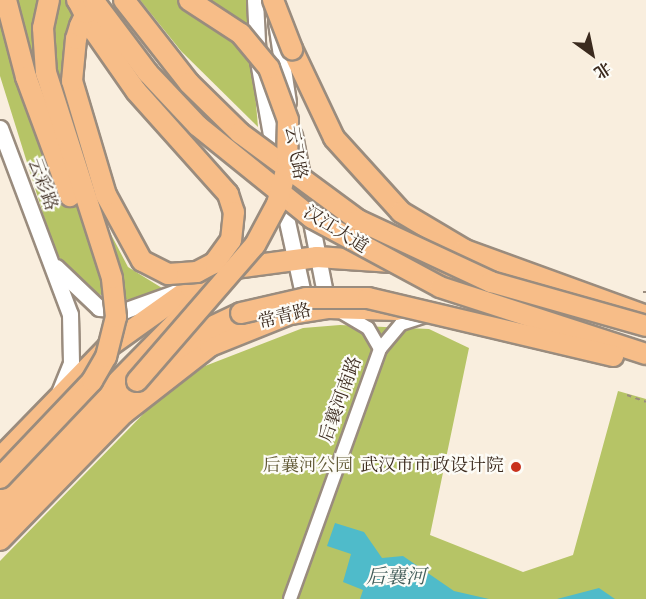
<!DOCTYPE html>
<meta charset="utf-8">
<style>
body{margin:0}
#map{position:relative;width:646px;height:599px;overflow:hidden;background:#f9eede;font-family:Vollkorn,"Noto Serif SC",serif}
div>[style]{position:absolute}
.green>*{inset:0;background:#b6c466}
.water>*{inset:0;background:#4fbbca}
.path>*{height:2px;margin-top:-1px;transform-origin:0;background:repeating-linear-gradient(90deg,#9a8c7e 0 4.5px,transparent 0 9px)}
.roads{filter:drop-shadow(2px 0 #9a8c7e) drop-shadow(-2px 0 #9a8c7e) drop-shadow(0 2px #9a8c7e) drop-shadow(0 -2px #9a8c7e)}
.minor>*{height:12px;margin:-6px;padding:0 6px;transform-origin:6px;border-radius:6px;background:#fff}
.tertiary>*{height:15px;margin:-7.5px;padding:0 7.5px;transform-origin:7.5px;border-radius:7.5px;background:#fff}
.primary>*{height:20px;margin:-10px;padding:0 10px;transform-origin:10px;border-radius:10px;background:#f7bd88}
.trunk>*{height:20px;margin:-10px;padding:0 10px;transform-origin:10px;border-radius:10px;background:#f7bd88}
.bridges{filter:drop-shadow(2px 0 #9a8c7e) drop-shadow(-2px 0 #9a8c7e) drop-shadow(0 2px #9a8c7e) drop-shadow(0 -2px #9a8c7e)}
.trunk-bridge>*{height:20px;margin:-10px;padding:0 10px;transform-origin:10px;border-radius:10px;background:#f7bd88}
.dots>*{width:16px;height:16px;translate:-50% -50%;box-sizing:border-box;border:3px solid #fdfcf7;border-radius:50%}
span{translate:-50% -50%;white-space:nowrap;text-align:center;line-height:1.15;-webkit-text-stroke:4.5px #fdfcf7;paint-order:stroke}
.street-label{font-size:18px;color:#3b2a1e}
.park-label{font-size:18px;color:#605834}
.poi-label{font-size:18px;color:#3b2a1e}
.right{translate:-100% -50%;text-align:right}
.water-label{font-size:20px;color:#425d5a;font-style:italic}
.north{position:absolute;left:562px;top:24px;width:60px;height:60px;-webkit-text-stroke:4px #fdfcf7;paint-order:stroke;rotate:147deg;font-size:16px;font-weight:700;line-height:24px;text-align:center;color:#3b2a1e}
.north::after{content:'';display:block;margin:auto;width:21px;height:27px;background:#3b2a1e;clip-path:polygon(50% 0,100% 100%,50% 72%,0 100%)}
</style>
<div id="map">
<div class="green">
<div style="clip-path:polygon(0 0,103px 0,66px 32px,59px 84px,103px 219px,128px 267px,162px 288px,129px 300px,96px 294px,69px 272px,54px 249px,0 76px)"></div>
<div style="clip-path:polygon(140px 0,247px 0,258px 127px,181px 51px)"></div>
<div style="clip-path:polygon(340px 325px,429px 329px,469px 348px,430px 535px,523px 572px,573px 555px,618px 391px,646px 399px,646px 599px,0 599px,0 561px,157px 400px,205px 366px,303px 328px)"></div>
</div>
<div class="water">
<div style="clip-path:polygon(335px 523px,364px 532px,382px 558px,403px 556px,454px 591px,489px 599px,360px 599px,363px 590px,343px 582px,351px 554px,327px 546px)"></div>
<div style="clip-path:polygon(599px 588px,615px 599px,557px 599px)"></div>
</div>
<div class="path">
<div style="left:643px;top:292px;width:3px"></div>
<div style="left:627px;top:395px;width:20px;rotate:20deg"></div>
</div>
<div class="roads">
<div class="minor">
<div style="left:341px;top:312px;width:31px;rotate:31deg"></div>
<div style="left:368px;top:328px;width:24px;rotate:60deg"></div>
<div style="left:290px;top:599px;width:266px;rotate:-70.2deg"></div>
<div style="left:380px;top:349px;width:33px;rotate:-50deg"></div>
<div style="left:401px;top:324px;width:26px;rotate:-18deg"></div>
</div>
<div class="tertiary">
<div style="left:255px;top:0;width:61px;rotate:87.2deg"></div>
<div style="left:258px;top:61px;width:104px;rotate:80deg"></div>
<div style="left:276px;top:22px;width:81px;rotate:81.5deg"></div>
<div style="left:0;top:128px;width:199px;rotate:69.4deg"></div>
<div style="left:70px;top:314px;width:49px;rotate:88.8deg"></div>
<div style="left:71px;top:363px;width:32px;rotate:112deg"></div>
<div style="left:294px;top:135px;width:176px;rotate:78.9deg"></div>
<div style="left:280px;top:190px;width:120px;rotate:77.5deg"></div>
<div style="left:56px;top:267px;width:59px;rotate:43.6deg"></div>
<div style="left:99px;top:308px;width:27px;rotate:4deg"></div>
<div style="left:126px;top:310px;width:63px;rotate:-19.6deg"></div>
</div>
<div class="primary">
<div style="left:0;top:458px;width:155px;rotate:-45.8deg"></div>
<div style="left:108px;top:347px;width:102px;rotate:-35.4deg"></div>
<div style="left:191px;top:288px;width:48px;rotate:-24.4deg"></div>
<div style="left:235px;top:268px;width:83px;rotate:-7.6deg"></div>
<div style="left:317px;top:257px;width:75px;rotate:3.8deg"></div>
<div style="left:392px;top:262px;width:78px;rotate:10.3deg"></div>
<div style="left:0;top:501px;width:292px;rotate:-45.4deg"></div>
<div style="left:0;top:540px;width:177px;rotate:-45.7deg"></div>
<div style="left:124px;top:413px;width:109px;rotate:-37.9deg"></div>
<div style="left:210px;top:346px;width:86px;rotate:-21.8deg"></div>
<div style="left:290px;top:314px;width:38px;rotate:-9deg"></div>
<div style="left:328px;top:308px;width:69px;rotate:1.7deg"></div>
</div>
<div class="trunk">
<div style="left:292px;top:49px;width:98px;rotate:64.7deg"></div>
<div style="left:334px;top:138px;width:100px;rotate:47.8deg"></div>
<div style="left:401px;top:212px;width:74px;rotate:30.7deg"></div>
<div style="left:465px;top:250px;width:193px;rotate:20deg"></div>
<div style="left:0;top:521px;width:226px;rotate:-45deg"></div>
<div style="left:160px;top:361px;width:52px;rotate:-34.9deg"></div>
<div style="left:203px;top:331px;width:42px;rotate:-25.3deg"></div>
</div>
</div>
<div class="bridges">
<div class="trunk-bridge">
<div style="left:6px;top:0;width:80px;rotate:75.4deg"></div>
<div style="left:26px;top:77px;width:127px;rotate:69.7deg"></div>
<div style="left:77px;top:0;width:1px;rotate:45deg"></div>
<div style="left:78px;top:1px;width:27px;rotate:63deg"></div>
<div style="left:90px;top:25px;width:80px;rotate:55.1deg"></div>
<div style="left:136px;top:91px;width:138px;rotate:48.2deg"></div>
<div style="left:228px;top:194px;width:19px;rotate:72deg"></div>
<div style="left:234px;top:212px;width:28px;rotate:96deg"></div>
<div style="left:231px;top:240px;width:29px;rotate:126deg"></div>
<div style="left:214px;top:263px;width:19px;rotate:152deg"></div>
<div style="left:197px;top:272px;width:29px;rotate:176deg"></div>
<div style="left:168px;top:274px;width:29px;rotate:-153deg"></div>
<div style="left:142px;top:261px;width:75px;rotate:-118.6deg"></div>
<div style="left:106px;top:195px;width:119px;rotate:-106.6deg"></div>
<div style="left:72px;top:81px;width:42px;rotate:-84.6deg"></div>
<div style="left:76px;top:39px;width:14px;rotate:-73deg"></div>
<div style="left:80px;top:26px;width:14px;rotate:-65deg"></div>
<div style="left:86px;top:13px;width:15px;rotate:-58deg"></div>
<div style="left:93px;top:0;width:91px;rotate:53deg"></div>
<div style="left:148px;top:73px;width:73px;rotate:46.7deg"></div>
<div style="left:198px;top:126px;width:146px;rotate:38.9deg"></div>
<div style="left:312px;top:218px;width:145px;rotate:28.3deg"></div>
<div style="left:440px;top:287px;width:217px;rotate:18deg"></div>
<div style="left:124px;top:0;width:105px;rotate:51.9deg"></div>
<div style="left:189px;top:83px;width:71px;rotate:44.4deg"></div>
<div style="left:240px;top:133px;width:147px;rotate:36.4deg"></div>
<div style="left:358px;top:220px;width:147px;rotate:25deg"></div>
<div style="left:491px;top:282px;width:161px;rotate:15.8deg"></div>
<div style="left:273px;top:0;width:53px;rotate:68.8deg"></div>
<div style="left:241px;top:313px;width:67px;rotate:-13deg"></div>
<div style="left:306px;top:298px;width:62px"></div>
<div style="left:368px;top:298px;width:252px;rotate:13.3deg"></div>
<div style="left:137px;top:381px;width:180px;rotate:-49.1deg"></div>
<div style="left:255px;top:245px;width:47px;rotate:-61.8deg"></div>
<div style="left:277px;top:204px;width:39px;rotate:-75deg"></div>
<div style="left:287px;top:166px;width:46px;rotate:-88.8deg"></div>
<div style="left:288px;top:120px;width:55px;rotate:-110.1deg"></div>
<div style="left:269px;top:68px;width:44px;rotate:-129.5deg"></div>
<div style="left:241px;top:34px;width:62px;rotate:-146.8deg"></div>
<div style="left:0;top:478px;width:134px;rotate:-46.5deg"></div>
<div style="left:92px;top:381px;width:28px;rotate:-60deg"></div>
<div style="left:106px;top:357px;width:41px;rotate:-76deg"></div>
<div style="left:116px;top:317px;width:39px;rotate:-96deg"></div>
<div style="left:112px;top:278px;width:215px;rotate:-107.8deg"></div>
<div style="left:46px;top:73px;width:45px;rotate:-93.8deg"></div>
<div style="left:43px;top:28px;width:29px;rotate:-78deg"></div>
</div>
</div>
<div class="dots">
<div style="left:516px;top:467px;background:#c8321e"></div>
</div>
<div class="street-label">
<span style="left:294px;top:153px;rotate:80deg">云飞路</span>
<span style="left:41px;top:185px;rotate:70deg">云彩路</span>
<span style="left:335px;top:231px;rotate:32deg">汉江大道</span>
<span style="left:285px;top:318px;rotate:-14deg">常青路</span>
<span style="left:342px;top:400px;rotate:-70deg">后襄河南路</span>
</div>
<div class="park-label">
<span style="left:308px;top:467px">后襄河公园</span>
</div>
<div class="poi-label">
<span class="right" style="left:504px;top:467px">武汉市市政设计院</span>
</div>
<div class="water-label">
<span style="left:396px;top:578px">后襄河</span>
</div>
<div class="north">北</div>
</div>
